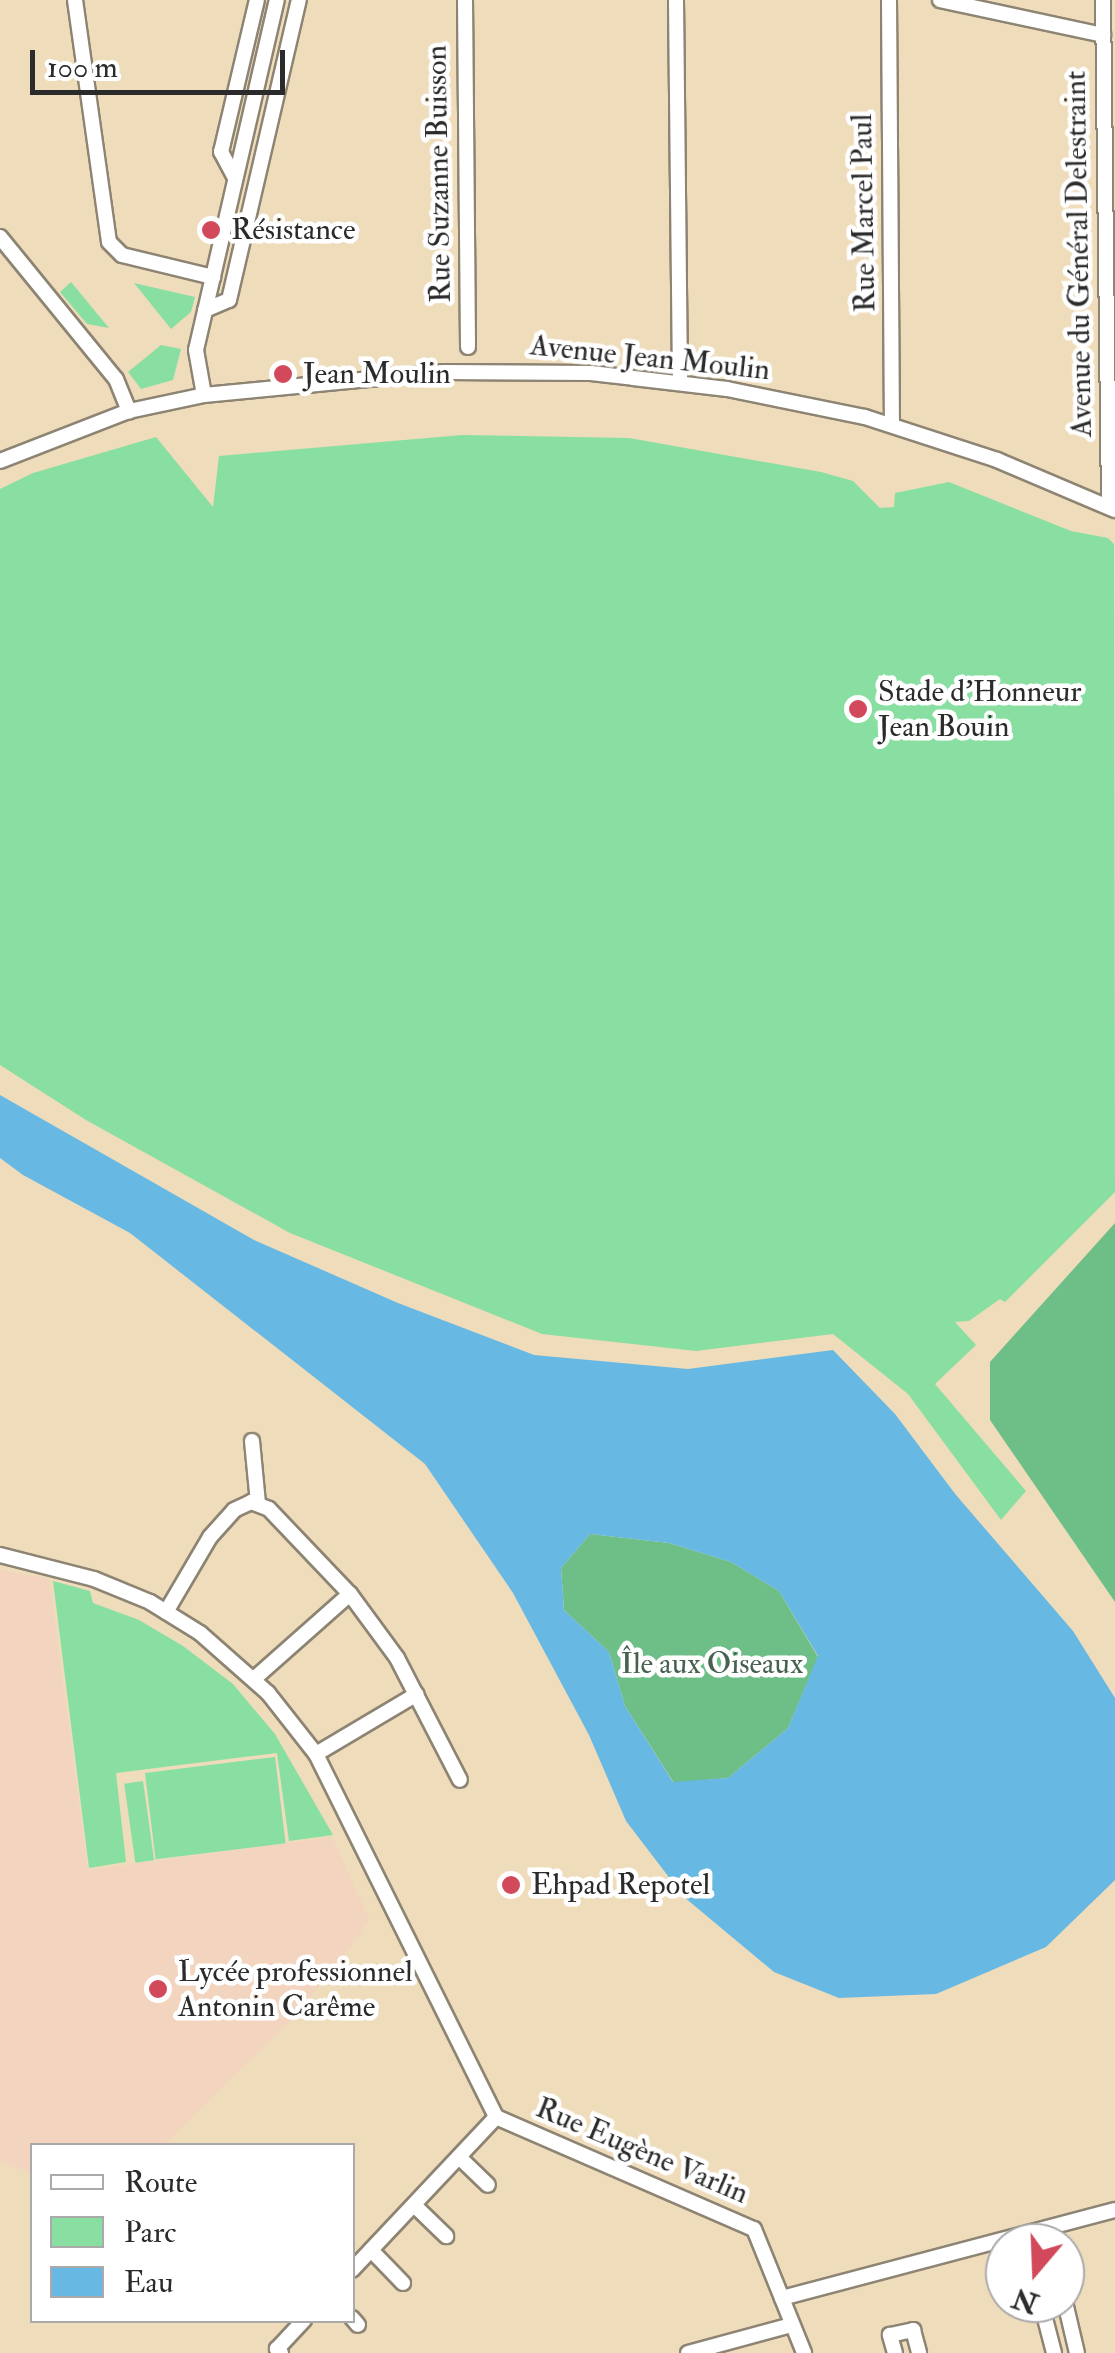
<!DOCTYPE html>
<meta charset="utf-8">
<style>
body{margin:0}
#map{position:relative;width:1115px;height:2353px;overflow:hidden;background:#efdcbb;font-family:"IM FELL Double Pica",serif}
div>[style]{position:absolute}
.built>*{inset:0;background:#f3d4be}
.green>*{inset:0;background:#89dfa2;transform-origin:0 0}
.forest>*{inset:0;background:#6ebe88}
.water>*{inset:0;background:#67b9e3}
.roads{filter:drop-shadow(2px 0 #8d8473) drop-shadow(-2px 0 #8d8473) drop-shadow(0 2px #8d8473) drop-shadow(0 -2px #8d8473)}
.street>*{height:14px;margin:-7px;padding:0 7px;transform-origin:7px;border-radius:7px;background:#fff}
.dots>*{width:28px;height:28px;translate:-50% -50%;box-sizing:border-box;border:5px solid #fff;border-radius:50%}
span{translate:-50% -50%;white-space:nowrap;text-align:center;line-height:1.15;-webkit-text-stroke:9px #fff;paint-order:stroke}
.street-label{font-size:30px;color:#2b2b2b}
.poi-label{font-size:30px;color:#2b2b2b}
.left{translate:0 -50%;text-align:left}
.park-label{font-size:30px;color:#47614f}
.legend{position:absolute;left:30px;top:2143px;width:325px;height:180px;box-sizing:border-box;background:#fff;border:2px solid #aaa;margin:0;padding:12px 18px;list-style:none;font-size:30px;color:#2b2b2b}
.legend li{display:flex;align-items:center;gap:20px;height:50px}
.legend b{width:50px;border:2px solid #aaa}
.north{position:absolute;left:985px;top:2223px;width:100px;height:100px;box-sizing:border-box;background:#fff;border:2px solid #aaa;border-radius:50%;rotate:199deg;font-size:28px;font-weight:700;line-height:40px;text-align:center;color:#2b2b2b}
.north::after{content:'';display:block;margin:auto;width:35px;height:45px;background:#d1495b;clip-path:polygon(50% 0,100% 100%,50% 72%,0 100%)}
.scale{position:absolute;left:30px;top:50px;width:255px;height:45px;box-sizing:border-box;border:5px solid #2b2b2b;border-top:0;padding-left:12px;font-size:30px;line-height:35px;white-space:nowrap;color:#2b2b2b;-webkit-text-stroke:8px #fff;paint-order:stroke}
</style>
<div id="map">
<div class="built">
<div style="clip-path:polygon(0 1570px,49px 1579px,88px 1870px,332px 1837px,369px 1919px,345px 1955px,288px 2023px,164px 2145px,32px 2146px,32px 2173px,0 2161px)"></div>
</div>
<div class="green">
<div style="clip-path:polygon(71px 282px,109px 328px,87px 324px,60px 292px)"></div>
<div style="clip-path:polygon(134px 283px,195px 297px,191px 312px,171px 329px)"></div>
<div style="clip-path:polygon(161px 345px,181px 349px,173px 380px,141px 389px,128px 372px)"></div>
<div style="clip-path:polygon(462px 435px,629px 438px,821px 472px,853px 481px,880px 508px,894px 507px,895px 493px,949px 482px,1071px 531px,1108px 538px,1114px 544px,1115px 1192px,1005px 1302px,1000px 1299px,969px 1321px,955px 1322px,976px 1345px,935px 1384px,1026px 1491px,1001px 1520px,908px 1394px,833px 1334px,696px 1351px,542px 1334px,290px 1233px,86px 1120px,0 1065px,0 489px,33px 473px,156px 437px,213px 507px,219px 456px)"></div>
<div style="clip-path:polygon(53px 1581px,90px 1591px,93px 1603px,139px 1620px,183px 1646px,233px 1684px,275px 1734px,333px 1835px,289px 1841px,277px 1753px,116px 1773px,126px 1862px,89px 1868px)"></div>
<div style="left:275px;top:1757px;width:87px;height:131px;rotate:83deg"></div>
<div style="left:143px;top:1781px;width:80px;height:19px;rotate:82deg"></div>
</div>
<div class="forest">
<div style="clip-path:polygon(1115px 1223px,1115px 1602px,990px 1420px,990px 1362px)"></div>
<div style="clip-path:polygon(590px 1534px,669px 1543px,731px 1562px,779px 1591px,818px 1657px,788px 1728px,728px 1778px,674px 1783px,625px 1706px,609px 1652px,564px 1610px,561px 1568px)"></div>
</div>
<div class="water">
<div style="clip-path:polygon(evenodd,0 1095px,254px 1240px,398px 1303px,534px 1355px,688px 1369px,833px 1350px,895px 1414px,956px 1495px,1073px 1631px,1115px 1698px,1115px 1880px,1046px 1947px,936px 1994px,839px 1998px,774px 1972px,684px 1897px,626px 1821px,589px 1735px,513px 1593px,425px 1464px,130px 1233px,23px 1175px,0 1158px,0 1095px,590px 1534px,669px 1543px,731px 1562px,779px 1591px,818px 1656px,788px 1728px,728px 1778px,673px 1782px,625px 1706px,609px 1652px,564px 1610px,561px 1568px,590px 1534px)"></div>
</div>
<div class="roads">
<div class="street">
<div style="left:75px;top:0;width:244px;rotate:82deg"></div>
<div style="left:109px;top:242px;width:18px;rotate:45deg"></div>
<div style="left:122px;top:255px;width:94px;rotate:13.6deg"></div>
<div style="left:465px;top:0;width:347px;rotate:89.5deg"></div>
<div style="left:676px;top:0;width:382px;rotate:89.4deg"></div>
<div style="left:889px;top:0;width:425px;rotate:89.6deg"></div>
<div style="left:940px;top:0;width:167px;rotate:12.1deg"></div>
<div style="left:1103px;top:0;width:507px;rotate:89.32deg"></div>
<div style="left:235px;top:178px;width:30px;rotate:-118deg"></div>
<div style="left:221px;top:152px;width:156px;rotate:-76.7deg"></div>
<div style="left:0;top:237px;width:183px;rotate:50.8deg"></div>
<div style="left:116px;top:379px;width:35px;rotate:68deg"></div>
<div style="left:205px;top:310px;width:26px;rotate:-23deg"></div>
<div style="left:229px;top:300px;width:308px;rotate:-76.9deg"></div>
<div style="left:204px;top:395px;width:46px;rotate:-100.1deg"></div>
<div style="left:196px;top:350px;width:359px;rotate:-77deg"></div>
<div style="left:0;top:461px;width:138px;rotate:-21.2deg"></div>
<div style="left:129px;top:411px;width:77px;rotate:-12deg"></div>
<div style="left:204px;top:395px;width:241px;rotate:-5.5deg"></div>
<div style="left:444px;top:372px;width:147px;rotate:0.4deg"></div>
<div style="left:591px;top:373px;width:137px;rotate:6.7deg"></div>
<div style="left:727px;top:389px;width:141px;rotate:11.5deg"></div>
<div style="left:865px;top:417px;width:139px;rotate:18deg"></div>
<div style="left:997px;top:460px;width:128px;rotate:23deg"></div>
<div style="left:252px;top:1441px;width:62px;rotate:84.5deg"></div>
<div style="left:0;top:1555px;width:97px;rotate:14.3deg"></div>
<div style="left:94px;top:1579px;width:61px;rotate:22.3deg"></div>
<div style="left:150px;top:1602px;width:59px;rotate:31.8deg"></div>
<div style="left:200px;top:1633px;width:91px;rotate:41.4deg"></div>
<div style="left:268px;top:1693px;width:78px;rotate:51.8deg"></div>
<div style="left:316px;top:1754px;width:405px;rotate:63.6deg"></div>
<div style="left:166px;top:1612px;width:87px;rotate:-59.6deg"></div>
<div style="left:210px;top:1537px;width:36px;rotate:-48deg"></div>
<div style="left:234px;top:1510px;width:19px;rotate:-25deg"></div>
<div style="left:251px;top:1502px;width:19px;rotate:21deg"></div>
<div style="left:269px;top:1509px;width:117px;rotate:46.4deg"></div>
<div style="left:255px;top:1678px;width:127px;rotate:-41.5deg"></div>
<div style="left:350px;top:1594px;width:79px;rotate:53.7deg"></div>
<div style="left:397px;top:1658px;width:137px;rotate:62.7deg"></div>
<div style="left:316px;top:1754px;width:117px;rotate:-30.7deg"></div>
<div style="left:496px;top:2117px;width:281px;rotate:23.5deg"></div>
<div style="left:754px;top:2229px;width:134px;rotate:68deg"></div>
<div style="left:459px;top:2157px;width:40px;rotate:44deg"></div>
<div style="left:414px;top:2205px;width:45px;rotate:44.1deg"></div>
<div style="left:371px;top:2250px;width:46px;rotate:45.9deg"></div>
<div style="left:352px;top:2270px;width:210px;rotate:-46.7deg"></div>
<div style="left:782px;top:2298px;width:344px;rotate:-14.8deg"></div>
<div style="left:1065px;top:2302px;width:52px;rotate:76.8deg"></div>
<div style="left:1041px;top:2303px;width:52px;rotate:75.4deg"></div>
<div style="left:352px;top:2318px;width:9px;rotate:49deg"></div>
<div style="left:281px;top:2353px;width:6px;rotate:-135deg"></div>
<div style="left:277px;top:2349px;width:40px;rotate:-47deg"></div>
<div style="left:688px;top:2353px;width:108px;rotate:-15.1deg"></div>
<div style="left:895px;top:2353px;width:19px;rotate:-106deg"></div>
<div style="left:890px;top:2335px;width:24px;rotate:-12deg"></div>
<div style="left:913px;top:2330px;width:24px;rotate:75deg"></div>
</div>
</div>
<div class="dots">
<div style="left:211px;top:230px;background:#d1495b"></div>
<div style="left:283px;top:374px;background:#d1495b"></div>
<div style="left:858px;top:709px;background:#d1495b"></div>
<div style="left:511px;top:1885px;background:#d1495b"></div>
<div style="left:158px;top:1989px;background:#d1495b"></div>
</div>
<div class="street-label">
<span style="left:439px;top:174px;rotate:-91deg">Rue Suzanne Buisson</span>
<span style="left:864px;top:213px;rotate:-91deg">Rue Marcel Paul</span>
<span style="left:1079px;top:254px;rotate:-91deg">Avenue du Général Delestraint</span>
<span style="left:650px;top:358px;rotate:6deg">Avenue Jean Moulin</span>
<span style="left:642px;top:2151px;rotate:23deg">Rue Eugène Varlin</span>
</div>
<div class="poi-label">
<span class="left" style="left:231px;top:230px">Résistance</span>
<span class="left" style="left:303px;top:374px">Jean Moulin</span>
<span class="left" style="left:878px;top:709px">Stade d'Honneur<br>Jean Bouin</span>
<span class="left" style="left:531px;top:1885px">Ehpad Repotel</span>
<span class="left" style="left:178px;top:1989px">Lycée professionnel<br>Antonin Carême</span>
</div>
<div class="park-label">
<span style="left:712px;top:1664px">Île aux Oiseaux</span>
</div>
<ul class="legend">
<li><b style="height:12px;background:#fff"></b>Route</li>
<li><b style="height:28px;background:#89dfa2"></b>Parc</li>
<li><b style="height:28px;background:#67b9e3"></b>Eau</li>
</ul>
<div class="north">N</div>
<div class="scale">100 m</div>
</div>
